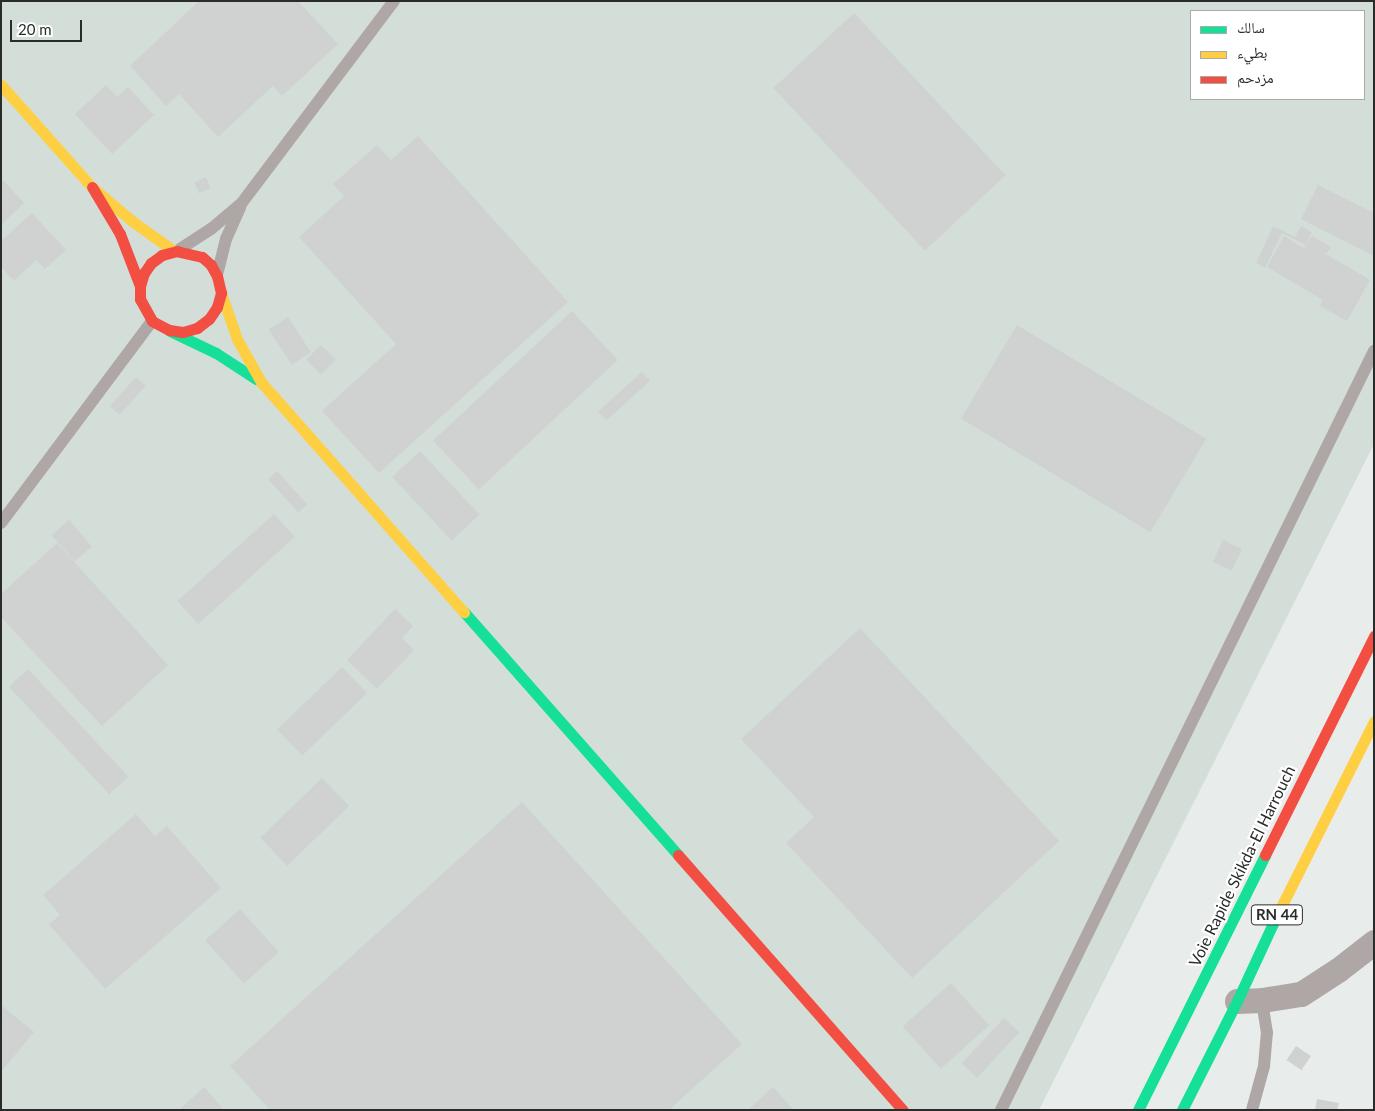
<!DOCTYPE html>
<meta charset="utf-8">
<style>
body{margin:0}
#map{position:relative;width:1375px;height:1111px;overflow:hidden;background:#e8ecea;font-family:Lato,"Noto Naskh Arabic",sans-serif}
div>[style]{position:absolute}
.built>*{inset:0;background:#d3ded9}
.building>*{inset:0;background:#cfd2d1;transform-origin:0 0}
.lane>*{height:12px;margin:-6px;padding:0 6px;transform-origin:6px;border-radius:6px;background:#afa7a6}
.street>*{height:25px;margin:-12.5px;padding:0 12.5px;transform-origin:12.5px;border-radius:12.5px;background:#afa7a6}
.fast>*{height:11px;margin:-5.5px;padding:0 5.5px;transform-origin:5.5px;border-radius:5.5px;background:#16e098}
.slow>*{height:11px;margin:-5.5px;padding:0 5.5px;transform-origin:5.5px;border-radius:5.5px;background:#ffcf43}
.jam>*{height:11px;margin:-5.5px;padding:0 5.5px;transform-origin:5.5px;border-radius:5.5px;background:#f24e42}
span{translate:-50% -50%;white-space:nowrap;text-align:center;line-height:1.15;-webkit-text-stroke:4.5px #fff;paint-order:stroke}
.shield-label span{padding:1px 4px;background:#fff;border:1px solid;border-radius:4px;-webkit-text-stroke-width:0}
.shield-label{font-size:15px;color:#292c2b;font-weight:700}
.street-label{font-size:16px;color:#292c2b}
.frame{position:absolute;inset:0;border:2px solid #292c2b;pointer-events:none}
.legend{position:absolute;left:1190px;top:10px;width:175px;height:90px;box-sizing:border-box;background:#fff;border:1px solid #a9abaa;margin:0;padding:6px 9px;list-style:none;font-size:15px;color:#292c2b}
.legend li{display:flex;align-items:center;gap:10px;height:25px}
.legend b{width:25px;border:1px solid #a9abaa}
.scale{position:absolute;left:10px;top:20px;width:72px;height:22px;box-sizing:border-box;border:2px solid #292c2b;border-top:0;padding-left:6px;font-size:15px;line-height:18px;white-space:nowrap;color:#292c2b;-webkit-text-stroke:4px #fff;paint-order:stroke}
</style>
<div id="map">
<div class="built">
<div style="clip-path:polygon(evenodd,1px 1px,1374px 1px,1374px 444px,1039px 1110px,1px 1110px,1px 1px,1191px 11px,1364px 11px,1364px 99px,1191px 99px,1191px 11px)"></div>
</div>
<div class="building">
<div style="clip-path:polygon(199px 1px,298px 1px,338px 44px,282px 96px,273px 86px,218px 137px,179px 94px,166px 106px,130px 66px)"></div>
<div style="left:854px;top:13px;width:222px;height:110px;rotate:47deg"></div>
<div style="clip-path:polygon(106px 85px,117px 97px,128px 87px,154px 115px,112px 154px,75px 114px)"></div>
<div style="clip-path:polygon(418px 136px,568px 302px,379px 473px,322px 411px,396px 344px,299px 237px,344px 196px,333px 184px,377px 145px,391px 160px)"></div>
<div style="left:206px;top:177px;width:12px;height:13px;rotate:66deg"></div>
<div style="clip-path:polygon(1px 178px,24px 203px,1px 225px)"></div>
<div style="clip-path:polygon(1318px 185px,1374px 213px,1374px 256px,1301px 219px)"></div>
<div style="clip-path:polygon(32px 213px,66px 250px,45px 269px,36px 260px,14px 281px,1px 267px,1px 241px)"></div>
<div style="clip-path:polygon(1273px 226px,1295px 237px,1301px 226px,1312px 232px,1306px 245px,1282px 233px,1265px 268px,1256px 263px)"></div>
<div style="clip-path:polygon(1284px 236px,1304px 248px,1312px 236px,1331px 247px,1326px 254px,1370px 280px,1347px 321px,1320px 306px,1323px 300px,1267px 267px)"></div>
<div style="left:572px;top:311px;width:67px;height:190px;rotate:47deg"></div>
<div style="left:288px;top:317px;width:42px;height:23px;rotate:57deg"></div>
<div style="left:1017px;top:325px;width:221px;height:109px;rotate:31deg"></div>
<div style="left:321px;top:345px;width:21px;height:21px;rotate:45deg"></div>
<div style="left:642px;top:372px;width:12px;height:59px;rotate:48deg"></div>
<div style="left:136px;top:377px;width:13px;height:39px;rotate:42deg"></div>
<div style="left:420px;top:451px;width:87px;height:38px;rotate:47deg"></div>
<div style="left:277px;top:471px;width:45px;height:12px;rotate:48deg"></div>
<div style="left:274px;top:514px;width:31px;height:130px;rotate:48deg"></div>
<div style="left:69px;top:520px;width:35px;height:23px;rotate:49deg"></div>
<div style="left:1223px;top:540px;width:21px;height:24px;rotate:25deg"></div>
<div style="clip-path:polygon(57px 543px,168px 665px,102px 726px,1px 617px,1px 594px)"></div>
<div style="clip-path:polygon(395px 609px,413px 626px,402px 638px,414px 650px,377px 689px,347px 660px)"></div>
<div style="clip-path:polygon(860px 628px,1059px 841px,912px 978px,786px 843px,814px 817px,741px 739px)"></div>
<div style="left:342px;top:667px;width:36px;height:90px;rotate:46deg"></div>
<div style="left:28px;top:669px;width:147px;height:26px;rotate:47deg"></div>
<div style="left:322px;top:778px;width:39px;height:86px;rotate:46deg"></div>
<div style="clip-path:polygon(522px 802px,742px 1044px,669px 1110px,270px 1110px,230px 1066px)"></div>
<div style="clip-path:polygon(136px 814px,155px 836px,167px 826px,221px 888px,105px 989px,49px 924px,60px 915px,43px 895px)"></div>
<div style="left:240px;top:909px;width:58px;height:47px;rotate:48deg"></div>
<div style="left:951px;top:983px;width:57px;height:65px;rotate:48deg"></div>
<div style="clip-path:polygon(1px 1005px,34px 1032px,1px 1072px)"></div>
<div style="left:1004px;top:1018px;width:21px;height:62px;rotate:43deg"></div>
<div style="left:1296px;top:1046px;width:18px;height:17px;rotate:34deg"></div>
<div style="clip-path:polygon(204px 1087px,224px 1110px,179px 1110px)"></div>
<div style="clip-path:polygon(773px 1087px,794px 1110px,748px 1110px)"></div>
<div style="clip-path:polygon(1317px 1099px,1339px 1103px,1337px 1110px,1315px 1110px)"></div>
</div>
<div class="lane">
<div style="left:180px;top:249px;width:37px;rotate:-33deg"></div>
<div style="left:211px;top:229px;width:39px;rotate:-40deg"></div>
<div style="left:241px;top:204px;width:254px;rotate:-53deg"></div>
<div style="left:218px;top:271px;width:33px;rotate:-76deg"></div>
<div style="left:226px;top:239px;width:35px;rotate:-66deg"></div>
<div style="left:1px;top:523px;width:252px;rotate:-53.2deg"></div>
<div style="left:1001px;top:1110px;width:846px;rotate:-63.83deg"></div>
<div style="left:1252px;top:1110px;width:46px;rotate:-74.7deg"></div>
<div style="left:1264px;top:1066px;width:33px;rotate:-85deg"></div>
<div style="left:1267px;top:1033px;width:33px;rotate:-99deg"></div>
</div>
<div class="street">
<div style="left:1237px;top:1001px;width:25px;rotate:-2deg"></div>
<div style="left:1262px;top:1000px;width:39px;rotate:-9deg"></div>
<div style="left:1301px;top:994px;width:44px;rotate:-33deg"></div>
<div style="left:1338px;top:970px;width:46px;rotate:-37.9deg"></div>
</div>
<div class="fast">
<div style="left:170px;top:331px;width:51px;rotate:25.6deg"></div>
<div style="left:216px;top:353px;width:48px;rotate:33deg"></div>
<div style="left:464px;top:612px;width:324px;rotate:48.6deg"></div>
<div style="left:1138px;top:1110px;width:285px;rotate:-63.5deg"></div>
<div style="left:1182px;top:1110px;width:122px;rotate:-63.2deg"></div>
<div style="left:1237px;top:1001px;width:93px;rotate:-65.1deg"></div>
</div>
<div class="slow">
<div style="left:1px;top:85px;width:137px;rotate:48.3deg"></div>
<div style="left:92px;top:187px;width:52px;rotate:40.4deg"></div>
<div style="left:132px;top:221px;width:52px;rotate:35.5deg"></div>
<div style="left:221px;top:293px;width:49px;rotate:70.8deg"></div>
<div style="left:237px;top:339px;width:49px;rotate:60.8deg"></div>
<div style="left:261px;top:382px;width:307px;rotate:48.6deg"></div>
<div style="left:1276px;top:917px;width:219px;rotate:-63.4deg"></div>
</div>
<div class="jam">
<div style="left:92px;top:187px;width:55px;rotate:59.2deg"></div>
<div style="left:120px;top:234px;width:56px;rotate:69deg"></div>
<div style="left:140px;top:286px;width:13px;rotate:90deg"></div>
<div style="left:140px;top:299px;width:25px;rotate:61deg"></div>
<div style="left:152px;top:321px;width:19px;rotate:28deg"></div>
<div style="left:169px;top:330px;width:14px;rotate:8deg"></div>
<div style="left:183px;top:332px;width:15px;rotate:-16deg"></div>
<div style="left:197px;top:328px;width:15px;rotate:-37deg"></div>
<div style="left:209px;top:319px;width:14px;rotate:-56deg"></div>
<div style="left:217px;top:307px;width:15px;rotate:-74deg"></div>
<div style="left:221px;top:293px;width:17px;rotate:-103deg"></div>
<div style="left:217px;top:276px;width:13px;rotate:-119deg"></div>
<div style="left:211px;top:265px;width:12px;rotate:-138deg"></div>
<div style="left:202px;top:257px;width:26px;rotate:-167deg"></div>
<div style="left:177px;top:251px;width:16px;rotate:165deg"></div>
<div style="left:162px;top:255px;width:14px;rotate:144deg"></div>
<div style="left:151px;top:263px;width:12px;rotate:125deg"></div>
<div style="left:144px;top:273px;width:14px;rotate:107deg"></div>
<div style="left:678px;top:855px;width:340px;rotate:48.6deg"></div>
<div style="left:1265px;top:855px;width:245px;rotate:-63.5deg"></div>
</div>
<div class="shield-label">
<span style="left:1277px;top:915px">RN 44</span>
</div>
<div class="street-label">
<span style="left:1242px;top:866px;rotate:-64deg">Voie Rapide Skikda-El Harrouch</span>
</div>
<div class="frame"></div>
<ul class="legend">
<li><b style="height:6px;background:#16e098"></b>سالك</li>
<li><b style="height:6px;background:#ffcf43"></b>بطيء</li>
<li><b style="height:6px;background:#f24e42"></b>مزدحم</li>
</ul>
<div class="scale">20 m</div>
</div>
